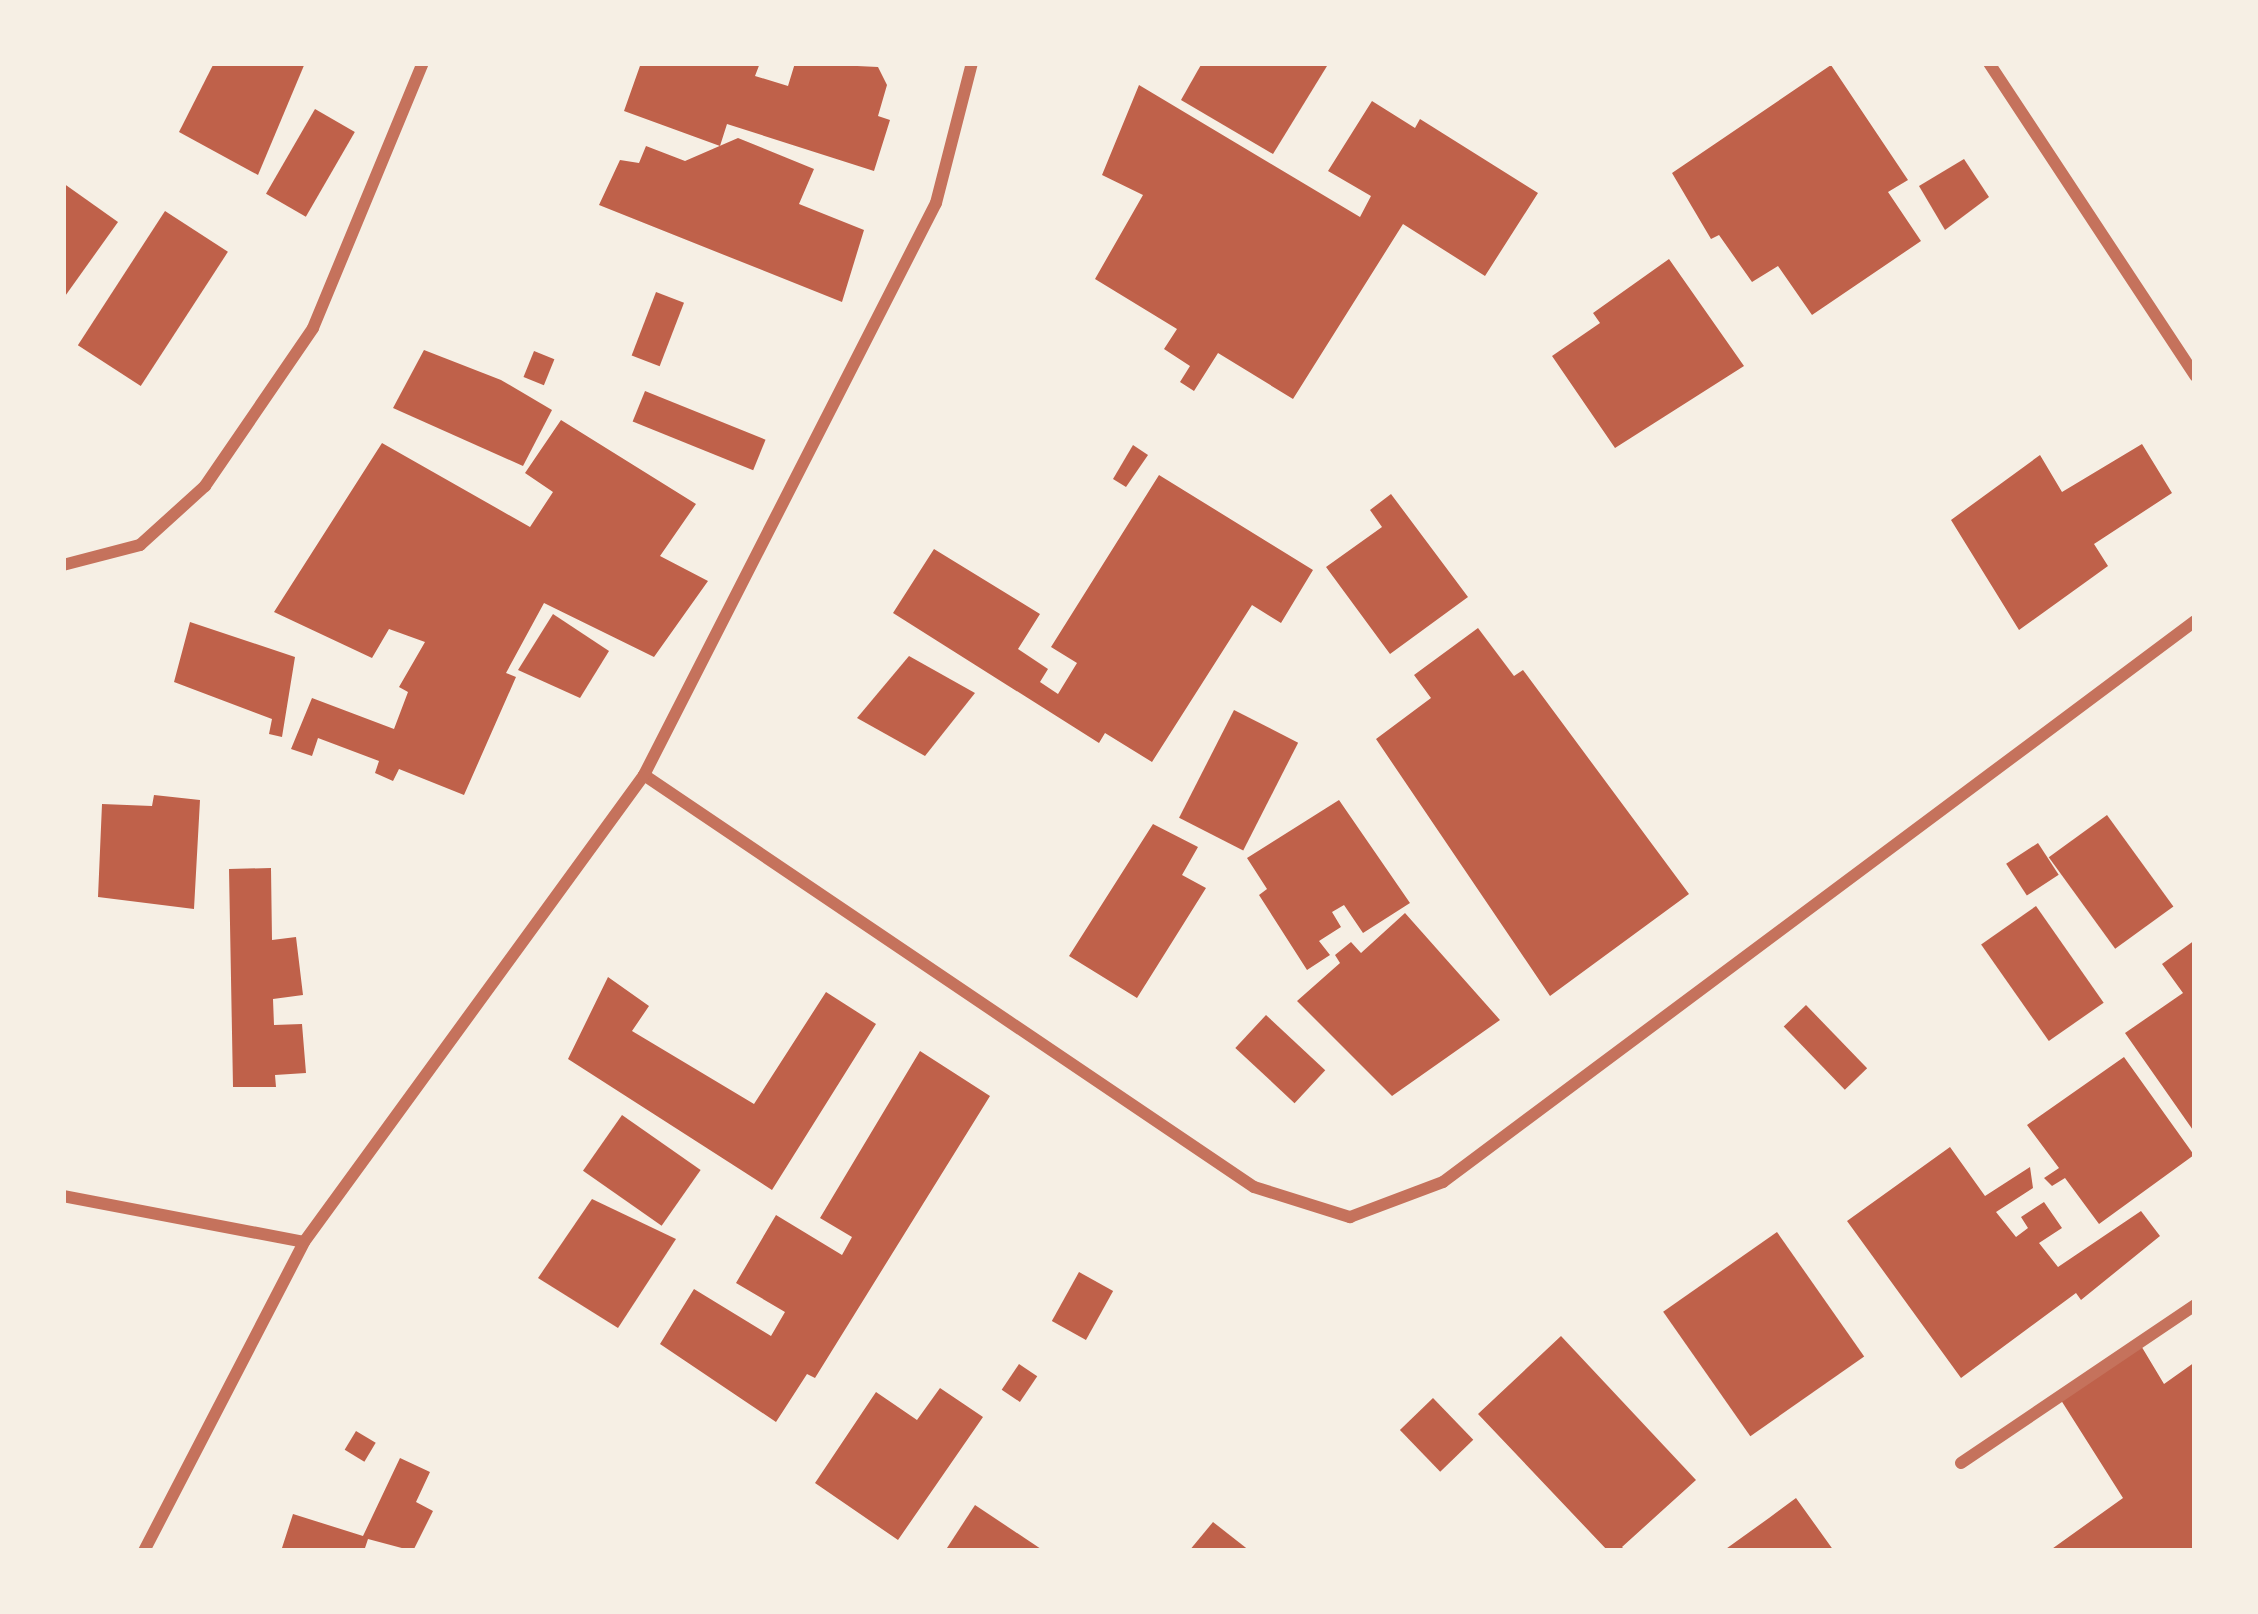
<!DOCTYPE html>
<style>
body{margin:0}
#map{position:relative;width:2258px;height:1614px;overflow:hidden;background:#f6efe4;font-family:"IBM Plex Sans",sans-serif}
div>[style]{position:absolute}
.building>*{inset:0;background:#bf614a;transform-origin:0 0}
.minor>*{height:12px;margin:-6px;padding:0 6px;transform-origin:6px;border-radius:6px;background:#c5725c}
span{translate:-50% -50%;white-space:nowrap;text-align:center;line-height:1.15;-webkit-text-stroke:10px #f6efe4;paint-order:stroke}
.frame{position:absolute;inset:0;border:66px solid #f6efe4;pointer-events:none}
</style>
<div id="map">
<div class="building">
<div style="clip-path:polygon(214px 63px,305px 63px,258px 175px,179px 132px)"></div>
<div style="clip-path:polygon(641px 63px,760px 63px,755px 76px,788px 86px,795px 63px,878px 67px,887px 85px,878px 116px,890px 120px,874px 171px,727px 124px,720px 146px,624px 111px)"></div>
<div style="clip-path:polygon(1202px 63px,1322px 63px,1327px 66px,1273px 154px,1181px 100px)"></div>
<div style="clip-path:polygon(1831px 65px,1908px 180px,1888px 192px,1921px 241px,1812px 315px,1778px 266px,1752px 282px,1719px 235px,1711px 239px,1672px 173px)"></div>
<div style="clip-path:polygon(1139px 85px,1360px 217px,1371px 196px,1328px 171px,1372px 101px,1415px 128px,1420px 119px,1538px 193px,1485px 276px,1403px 224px,1293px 399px,1218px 353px,1194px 391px,1180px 382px,1190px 366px,1164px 349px,1177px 329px,1095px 279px,1143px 195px,1102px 175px)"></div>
<div style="left:315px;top:109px;width:46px;height:98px;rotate:30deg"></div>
<div style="clip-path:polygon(738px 138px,814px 169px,799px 204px,864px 230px,842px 302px,599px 205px,620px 160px,639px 163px,646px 146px,685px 161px)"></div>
<div style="clip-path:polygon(1964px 159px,1989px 197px,1945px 230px,1919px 186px)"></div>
<div style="clip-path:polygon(63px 183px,118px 222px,63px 299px)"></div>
<div style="left:165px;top:211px;width:75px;height:160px;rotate:33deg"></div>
<div style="clip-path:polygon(1669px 259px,1744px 366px,1615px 448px,1552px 356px,1600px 323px,1593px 313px)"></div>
<div style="left:656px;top:292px;width:30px;height:68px;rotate:21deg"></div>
<div style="clip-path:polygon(424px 350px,501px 380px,552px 410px,523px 466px,393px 408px)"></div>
<div style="left:534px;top:351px;width:22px;height:28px;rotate:22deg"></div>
<div style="left:645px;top:391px;width:130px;height:33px;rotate:22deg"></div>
<div style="clip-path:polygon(561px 420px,696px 504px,660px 556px,708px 581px,654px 657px,544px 603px,506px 673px,516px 677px,464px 795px,399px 769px,393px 781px,375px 773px,379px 761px,318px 738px,312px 756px,291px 749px,312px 698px,394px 729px,408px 692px,399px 687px,425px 642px,389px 629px,372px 658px,274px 612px,382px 443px,530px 527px,553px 492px,525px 473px)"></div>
<div style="clip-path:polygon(2142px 444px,2172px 493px,2094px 544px,2108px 566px,2019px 630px,1951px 520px,2040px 455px,2062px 492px)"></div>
<div style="clip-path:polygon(1133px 445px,1148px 455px,1126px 487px,1113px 479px)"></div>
<div style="clip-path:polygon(1159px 475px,1313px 570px,1281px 623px,1252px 605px,1152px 762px,1105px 733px,1099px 743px,893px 613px,934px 549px,1040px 614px,1018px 649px,1048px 669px,1040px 682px,1058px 694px,1077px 663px,1051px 647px)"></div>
<div style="clip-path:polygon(1391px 494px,1468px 597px,1390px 654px,1326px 567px,1382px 527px,1370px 510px)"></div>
<div style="clip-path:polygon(553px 614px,609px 651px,580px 698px,518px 670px)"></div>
<div style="clip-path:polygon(190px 622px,295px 657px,282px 737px,269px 734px,272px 719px,174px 682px)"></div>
<div style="clip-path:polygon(1478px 628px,1514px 676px,1523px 670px,1689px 894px,1550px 996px,1376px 739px,1431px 698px,1414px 675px)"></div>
<div style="clip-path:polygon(909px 656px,975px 693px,925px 756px,857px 718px)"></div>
<div style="left:1234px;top:710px;width:72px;height:121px;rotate:27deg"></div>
<div style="clip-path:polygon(154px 795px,200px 800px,194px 909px,98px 897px,102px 804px,152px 806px)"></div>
<div style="clip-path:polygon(1339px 800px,1410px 903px,1363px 933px,1344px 905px,1332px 912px,1341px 927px,1319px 941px,1330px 955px,1307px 970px,1259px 895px,1267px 889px,1247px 858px)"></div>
<div style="left:2107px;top:815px;width:113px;height:72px;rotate:54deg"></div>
<div style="clip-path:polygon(1153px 824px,1198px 847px,1182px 875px,1206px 888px,1137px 998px,1069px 956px)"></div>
<div style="left:2038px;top:843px;width:38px;height:38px;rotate:57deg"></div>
<div style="clip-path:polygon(271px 868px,272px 940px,296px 937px,303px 995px,273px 999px,274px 1025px,302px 1024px,306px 1073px,275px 1075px,276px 1087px,233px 1087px,229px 869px)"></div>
<div style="left:2036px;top:906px;width:118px;height:67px;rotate:55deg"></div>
<div style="clip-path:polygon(1405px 913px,1500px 1020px,1392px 1096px,1297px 1001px,1340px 963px,1335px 955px,1351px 942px,1361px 953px)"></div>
<div style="clip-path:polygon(2195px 940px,2195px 1133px,2125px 1033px,2183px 993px,2162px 964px)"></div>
<div style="clip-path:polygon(608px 977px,649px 1006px,632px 1031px,754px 1104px,826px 992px,876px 1024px,772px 1190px,568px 1059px)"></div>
<div style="left:1806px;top:1005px;width:88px;height:31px;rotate:46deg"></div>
<div style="left:1266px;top:1015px;width:81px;height:45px;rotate:43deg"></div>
<div style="clip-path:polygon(920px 1051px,990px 1096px,815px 1378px,807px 1374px,776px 1422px,660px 1344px,694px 1289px,771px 1336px,785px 1312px,736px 1283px,776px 1215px,842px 1255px,852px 1237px,820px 1218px)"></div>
<div style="clip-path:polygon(2124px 1057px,2194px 1155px,2099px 1224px,2065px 1178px,2052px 1186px,2044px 1178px,2059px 1168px,2027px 1125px)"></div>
<div style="left:622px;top:1115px;width:96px;height:68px;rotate:35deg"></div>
<div style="clip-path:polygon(1950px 1147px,1985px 1196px,2030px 1167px,2033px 1188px,1996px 1212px,2016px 1237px,2028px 1228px,2021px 1217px,2044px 1202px,2062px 1228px,2039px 1243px,2058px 1267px,2141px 1211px,2160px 1236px,2081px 1300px,2076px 1293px,1961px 1378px,1847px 1221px)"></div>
<div style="clip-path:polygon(592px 1199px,676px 1239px,618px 1328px,538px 1278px)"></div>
<div style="left:1777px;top:1232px;width:152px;height:139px;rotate:55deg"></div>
<div style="left:1079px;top:1272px;width:39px;height:56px;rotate:29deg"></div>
<div style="clip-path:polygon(1561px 1336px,1696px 1480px,1622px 1547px,1626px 1551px,1608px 1551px,1478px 1414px)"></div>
<div style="clip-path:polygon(2137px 1339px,2164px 1384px,2195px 1362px,2195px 1551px,2049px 1551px,2123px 1498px,2059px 1397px)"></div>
<div style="left:1019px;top:1364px;width:22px;height:31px;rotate:34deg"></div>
<div style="clip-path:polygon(940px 1388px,983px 1417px,898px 1540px,815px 1483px,876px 1392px,917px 1420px)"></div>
<div style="left:1433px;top:1398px;width:58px;height:46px;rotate:46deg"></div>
<div style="left:356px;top:1431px;width:23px;height:22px;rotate:31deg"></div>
<div style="clip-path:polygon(400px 1458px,430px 1472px,416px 1502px,433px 1511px,413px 1551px,368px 1539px,364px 1551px,281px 1551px,293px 1514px,363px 1536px)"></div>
<div style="clip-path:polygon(1796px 1498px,1834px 1551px,1723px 1551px,1769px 1518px)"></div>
<div style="clip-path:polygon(975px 1505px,1044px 1551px,945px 1551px)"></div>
<div style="clip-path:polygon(1213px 1522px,1250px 1551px,1189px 1551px)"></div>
</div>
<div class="minor">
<div style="left:1989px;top:63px;width:375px;rotate:56.6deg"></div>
<div style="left:63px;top:565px;width:80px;rotate:-14.6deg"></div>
<div style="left:140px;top:545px;width:88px;rotate:-42.2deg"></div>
<div style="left:205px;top:486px;width:191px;rotate:-55.6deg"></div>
<div style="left:313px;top:328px;width:287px;rotate:-67.5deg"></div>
<div style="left:644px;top:775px;width:736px;rotate:34.04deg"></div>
<div style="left:1254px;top:1187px;width:101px;rotate:17.4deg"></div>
<div style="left:1350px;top:1217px;width:99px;rotate:-20.6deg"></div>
<div style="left:1443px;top:1182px;width:938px;rotate:-36.72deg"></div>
<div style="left:63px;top:1196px;width:245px;rotate:10.8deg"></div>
<div style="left:1961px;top:1463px;width:282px;rotate:-34deg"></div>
<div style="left:144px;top:1551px;width:348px;rotate:-62.6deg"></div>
<div style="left:304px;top:1242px;width:578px;rotate:-53.94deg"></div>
<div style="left:644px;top:775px;width:642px;rotate:-62.96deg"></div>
<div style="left:936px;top:203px;width:145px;rotate:-75.6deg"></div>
</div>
<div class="frame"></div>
</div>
